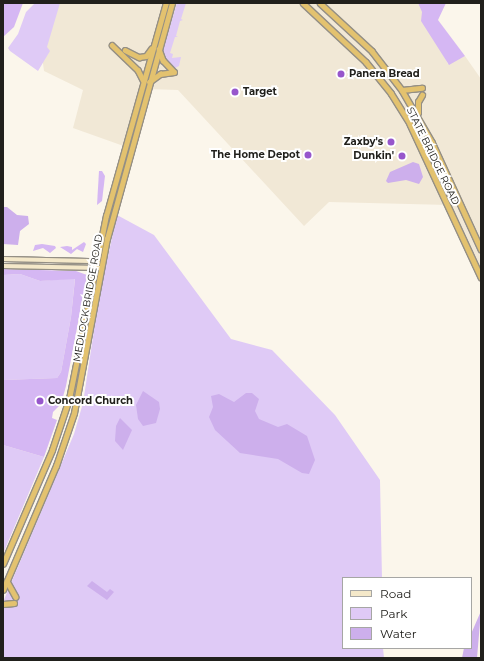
<!DOCTYPE html>
<style>
body{margin:0}
#map{position:relative;width:484px;height:661px;overflow:hidden;background:#fbf6eb;font-family:Montserrat,sans-serif}
div>[style]{position:absolute}
.built>*{inset:0;background:#f1e8d6}
.green>*{inset:0;background:#dfcaf6}
.forest>*{inset:0;background:#d5b7f3}
.water>*{inset:0;background:#cdafec}
.roads{filter:drop-shadow(1px 0 #948f85) drop-shadow(-1px 0 #948f85) drop-shadow(0 1px #948f85) drop-shadow(0 -1px #948f85)}
.secondary>*{height:4px;margin:-2px;padding:0 2px;transform-origin:2px;border-radius:2px;background:#f4e8c9}
.trunk>*{height:4.5px;margin:-2.25px;padding:0 2.25px;transform-origin:2.25px;border-radius:2.25px;background:#e3c26f}
.dots>*{width:11px;height:11px;translate:-50% -50%;box-sizing:border-box;border:2px solid #fff;border-radius:50%}
span{translate:-50% -50%;white-space:nowrap;text-align:center;line-height:1.15;-webkit-text-stroke:4px #fff;paint-order:stroke}
.poi-label{font-size:10px;color:#21201c;font-weight:700}
.left{translate:0 -50%;text-align:left}
.right{translate:-100% -50%;text-align:right}
.street-label{font-size:10px;color:#21201c}
.frame{position:absolute;inset:0;border:4px solid #21201c;pointer-events:none}
.legend{position:absolute;left:342px;top:577px;width:130px;height:72px;box-sizing:border-box;background:#fff;border:1px solid #a6a6a4;margin:0;padding:5px 7px;list-style:none;font-size:12px;color:#21201c}
.legend li{display:flex;align-items:center;gap:8px;height:20px}
.legend b{width:20px;border:1px solid #a6a6a4}
</style>
<div id="map">
<div class="built">
<div style="clip-path:polygon(35px 3px,418px 3px,448px 64px,465px 56px,481px 79px,481px 274px,449px 205px,329px 202px,304px 226px,178px 90px,146px 89px,132px 149px,73px 128px,83px 90px,44px 71px)"></div>
</div>
<div class="green">
<div style="clip-path:polygon(35px 3px,60px 3px,47px 47px,50px 51px,38px 71px,10px 51px,8px 48px,18px 34px,26px 12px)"></div>
<div style="clip-path:polygon(177px 3px,186px 3px,181px 19px,183px 20px,180px 21px,176px 36px,178px 37px,175px 37px,170px 53px,173px 54px,172px 58px,181px 57px,179px 66px,175px 68px,163px 59px,162px 53px)"></div>
<div style="clip-path:polygon(117px 215px,154px 235px,231px 339px,272px 350px,335px 415px,380px 480px,382px 578px,343px 578px,343px 648px,383px 648px,384px 658px,3px 658px,3px 602px,74px 434px,83px 403px,99px 297px)"></div>
<div style="clip-path:polygon(20px 274px,40px 281px,75px 278px,71px 317px,61px 372px,57px 378px,3px 380px,3px 275px)"></div>
<div style="clip-path:polygon(3px 445px,44px 457px,3px 554px)"></div>
</div>
<div class="forest">
<div style="clip-path:polygon(3px 3px,23px 3px,14px 27px,3px 37px)"></div>
<div style="clip-path:polygon(418px 3px,446px 3px,438px 20px,465px 56px,449px 65px,421px 21px,422px 12px)"></div>
<div style="clip-path:polygon(99px 171px,102px 171px,105px 176px,102px 201px,97px 205px)"></div>
<div style="clip-path:polygon(84px 242px,86px 244px,83px 252px,77px 249px,71px 254px,60px 247px,67px 246px,72px 247px,72px 250px)"></div>
<div style="clip-path:polygon(42px 244px,55px 246px,56px 248px,50px 253px,43px 248px,33px 251px,35px 245px)"></div>
<div style="clip-path:polygon(3px 269px,76px 271px,87px 275px,66px 386px,61px 404px,53px 412px,52px 418px,57px 420px,44px 457px,3px 445px,3px 380px,57px 378px,61px 372px,71px 317px,75px 279px,40px 281px,20px 274px,3px 275px)"></div>
</div>
<div class="water">
<div style="clip-path:polygon(413px 162px,419px 164px,423px 177px,419px 184px,406px 180px,388px 183px,386px 181px,390px 172px)"></div>
<div style="clip-path:polygon(3px 207px,7px 207px,17px 215px,28px 216px,29px 224px,20px 231px,18px 245px,3px 244px)"></div>
<div style="clip-path:polygon(143px 391px,159px 402px,160px 409px,156px 423px,143px 426px,138px 419px,136px 405px)"></div>
<div style="clip-path:polygon(246px 393px,252px 393px,259px 399px,255px 411px,259px 419px,278px 427px,287px 424px,307px 436px,315px 460px,309px 474px,302px 473px,278px 459px,240px 453px,215px 430px,209px 417px,213px 407px,211px 396px,219px 394px,234px 402px)"></div>
<div style="clip-path:polygon(120px 418px,132px 430px,123px 450px,115px 441px,116px 426px)"></div>
<div style="clip-path:polygon(92px 581px,107px 592px,110px 589px,114px 592px,107px 600px,87px 586px)"></div>
<div style="clip-path:polygon(481px 611px,477px 658px,462px 658px,464px 648px,471px 648px,471px 634px)"></div>
</div>
<div class="roads">
<div class="secondary">
<div style="left:3px;top:259px;width:86px;rotate:1.3deg"></div>
<div style="left:89px;top:261px;width:8px;rotate:40deg"></div>
<div style="left:3px;top:266px;width:98px;rotate:1.2deg"></div>
</div>
<div class="trunk">
<div style="left:303px;top:3px;width:86px;rotate:43.1deg"></div>
<div style="left:366px;top:62px;width:40px;rotate:51deg"></div>
<div style="left:391px;top:93px;width:36px;rotate:58deg"></div>
<div style="left:410px;top:124px;width:169px;rotate:65.1deg"></div>
<div style="left:320px;top:3px;width:71px;rotate:42.7deg"></div>
<div style="left:372px;top:51px;width:49px;rotate:52.4deg"></div>
<div style="left:402px;top:90px;width:60px;rotate:60deg"></div>
<div style="left:432px;top:142px;width:118px;rotate:65.4deg"></div>
<div style="left:112px;top:45px;width:36px;rotate:44deg"></div>
<div style="left:138px;top:70px;width:11px;rotate:63deg"></div>
<div style="left:159px;top:49px;width:12px;rotate:70deg"></div>
<div style="left:163px;top:60px;width:16px;rotate:47deg"></div>
<div style="left:125px;top:50px;width:16px;rotate:27deg"></div>
<div style="left:139px;top:57px;width:7px;rotate:-8deg"></div>
<div style="left:146px;top:56px;width:9px;rotate:-54deg"></div>
<div style="left:149px;top:82px;width:14px;rotate:-36deg"></div>
<div style="left:160px;top:74px;width:14px;rotate:-8deg"></div>
<div style="left:402px;top:90px;width:20px;rotate:-6deg"></div>
<div style="left:418px;top:113px;width:11px;rotate:-90deg"></div>
<div style="left:418px;top:102px;width:8px;rotate:-60deg"></div>
<div style="left:3px;top:564px;width:124px;rotate:-66.7deg"></div>
<div style="left:52px;top:450px;width:54px;rotate:-71.6deg"></div>
<div style="left:69px;top:399px;width:187px;rotate:-78.6deg"></div>
<div style="left:106px;top:216px;width:221px;rotate:-74.3deg"></div>
<div style="left:7px;top:581px;width:18px;rotate:61deg"></div>
<div style="left:3px;top:590px;width:135px;rotate:-66.9deg"></div>
<div style="left:56px;top:466px;width:56px;rotate:-71.2deg"></div>
<div style="left:74px;top:413px;width:177px;rotate:-79.3deg"></div>
<div style="left:107px;top:239px;width:245px;rotate:-74.6deg"></div>
<div style="left:3px;top:604px;width:11px;rotate:-5deg"></div>
</div>
</div>
<div class="dots">
<div style="left:341px;top:74px;background:#9756cc"></div>
<div style="left:235px;top:92px;background:#9756cc"></div>
<div style="left:391px;top:142px;background:#9756cc"></div>
<div style="left:308px;top:155px;background:#9756cc"></div>
<div style="left:402px;top:156px;background:#9756cc"></div>
<div style="left:40px;top:401px;background:#9756cc"></div>
</div>
<div class="poi-label">
<span class="left" style="left:349px;top:74px">Panera Bread</span>
<span class="left" style="left:243px;top:92px">Target</span>
<span class="right" style="left:383px;top:142px">Zaxby's</span>
<span class="right" style="left:300px;top:155px">The Home Depot</span>
<span class="right" style="left:394px;top:156px">Dunkin'</span>
<span class="left" style="left:48px;top:401px">Concord Church</span>
</div>
<div class="street-label">
<span style="left:433px;top:156px;rotate:64deg">STATE BRIDGE ROAD</span>
<span style="left:88px;top:298px;rotate:-80deg">MEDLOCK BRIDGE ROAD</span>
</div>
<div class="frame"></div>
<ul class="legend">
<li><b style="height:5px;background:#f4e8c9"></b>Road</li>
<li><b style="height:11px;background:#dfcaf6"></b>Park</li>
<li><b style="height:11px;background:#cdafec"></b>Water</li>
</ul>
</div>
